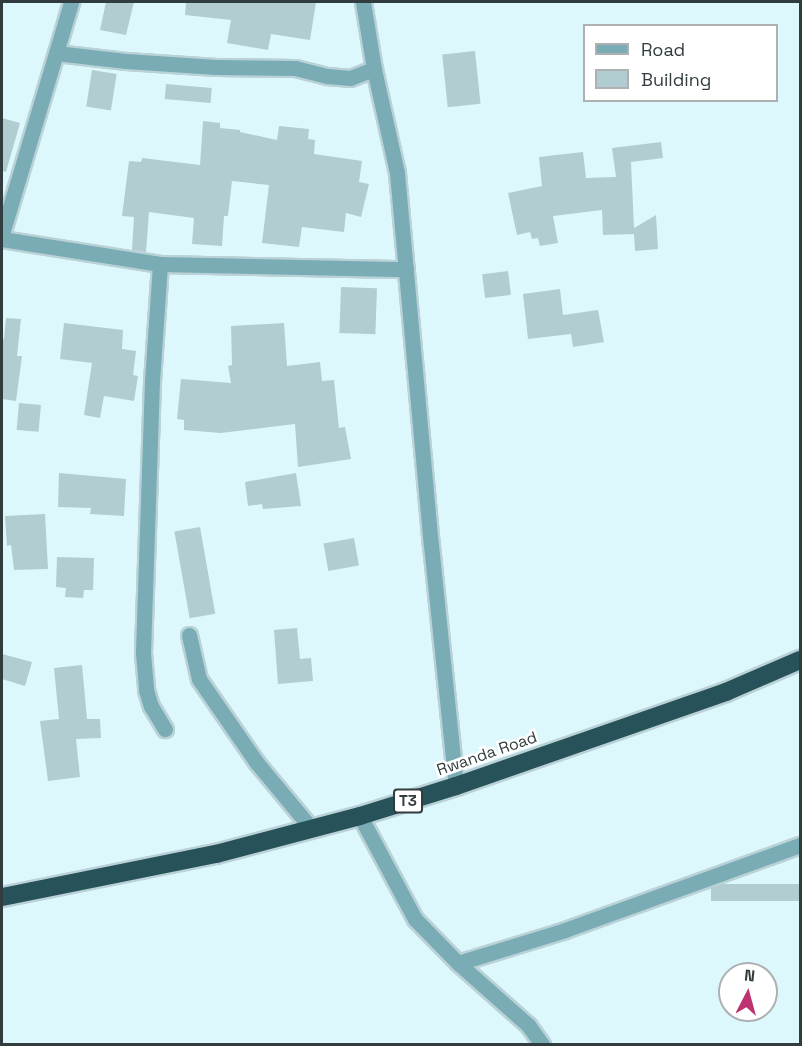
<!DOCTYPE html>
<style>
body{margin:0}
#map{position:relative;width:802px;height:1046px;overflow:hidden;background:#dcf8fd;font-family:"Space Grotesk",sans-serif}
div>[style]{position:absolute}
.building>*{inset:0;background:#b2cdd2;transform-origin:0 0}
.roads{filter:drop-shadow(2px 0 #bad2d7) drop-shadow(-2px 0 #bad2d7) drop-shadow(0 2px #bad2d7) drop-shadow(0 -2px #bad2d7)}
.street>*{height:15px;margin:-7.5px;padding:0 7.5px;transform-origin:7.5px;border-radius:7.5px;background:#7aacb5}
.highway>*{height:18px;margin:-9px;padding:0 9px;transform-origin:9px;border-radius:9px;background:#275259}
span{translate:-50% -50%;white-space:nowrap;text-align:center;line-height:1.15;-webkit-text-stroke:5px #fff;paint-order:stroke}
.shield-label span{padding:2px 4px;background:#fff;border:2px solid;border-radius:4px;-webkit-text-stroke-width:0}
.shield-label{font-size:15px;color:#313c3e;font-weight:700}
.street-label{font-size:16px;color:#313c3e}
.frame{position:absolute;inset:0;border:3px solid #313c3e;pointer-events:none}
.legend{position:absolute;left:583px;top:24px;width:195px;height:78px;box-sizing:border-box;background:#fff;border:2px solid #adb1b2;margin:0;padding:8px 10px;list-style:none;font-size:18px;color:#313c3e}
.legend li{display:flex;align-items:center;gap:12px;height:30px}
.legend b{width:30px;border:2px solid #adb1b2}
.north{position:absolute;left:718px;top:962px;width:60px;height:60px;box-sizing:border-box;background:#fff;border:2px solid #adb1b2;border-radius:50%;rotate:6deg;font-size:16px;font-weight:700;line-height:24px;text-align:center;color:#313c3e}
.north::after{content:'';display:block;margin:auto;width:21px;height:27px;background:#bc3370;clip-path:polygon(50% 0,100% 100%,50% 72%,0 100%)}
</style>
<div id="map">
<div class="building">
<div style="clip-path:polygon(106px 2px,134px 2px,126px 35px,100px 30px)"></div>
<div style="clip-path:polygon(186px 2px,316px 2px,310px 40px,271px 34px,268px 50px,227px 43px,231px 20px,185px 15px)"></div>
<div style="left:475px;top:51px;width:53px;height:33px;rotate:84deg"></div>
<div style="left:92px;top:70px;width:25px;height:37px;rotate:9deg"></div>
<div style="left:166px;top:84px;width:46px;height:15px;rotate:5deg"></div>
<div style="clip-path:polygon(2px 118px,20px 123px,6px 172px,2px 171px)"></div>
<div style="clip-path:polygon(203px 121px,220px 123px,220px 128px,240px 130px,240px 132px,277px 140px,279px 126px,309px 129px,308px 139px,315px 140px,314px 154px,362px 161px,359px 182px,369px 184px,361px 217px,346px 213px,344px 232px,302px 227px,299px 247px,262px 243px,269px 185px,232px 181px,228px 216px,224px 216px,222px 246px,192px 244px,194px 218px,149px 212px,146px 252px,132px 250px,134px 217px,122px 216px,129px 161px,141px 162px,142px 158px,200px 165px)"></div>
<div style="clip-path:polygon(661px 142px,663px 158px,631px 162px,634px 228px,656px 215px,658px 249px,635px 251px,634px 234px,603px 235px,602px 210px,553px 216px,558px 243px,540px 246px,538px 238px,532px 239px,530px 232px,517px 235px,508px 193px,542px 186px,539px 157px,583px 152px,586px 178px,616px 177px,612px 148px)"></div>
<div style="left:508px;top:271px;width:24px;height:26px;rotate:83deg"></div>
<div style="left:341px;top:287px;width:36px;height:46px;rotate:2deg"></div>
<div style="clip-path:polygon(560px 289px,563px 315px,598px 310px,604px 342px,573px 347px,571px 334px,528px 339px,523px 294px)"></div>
<div style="clip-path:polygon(6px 318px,21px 319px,17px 356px,22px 356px,16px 401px,2px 399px,2px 339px,4px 339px)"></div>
<div style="clip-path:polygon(64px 323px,123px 330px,122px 349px,136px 351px,133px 375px,138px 376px,134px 401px,104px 396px,100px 418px,84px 415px,92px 363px,60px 359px)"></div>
<div style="clip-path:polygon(284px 323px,287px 366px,320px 362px,322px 381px,334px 380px,339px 428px,345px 427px,351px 459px,298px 467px,295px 424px,221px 433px,184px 430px,184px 420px,177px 419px,181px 379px,231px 383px,228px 366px,232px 365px,231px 326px)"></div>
<div style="left:19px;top:403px;width:22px;height:27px;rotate:5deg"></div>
<div style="clip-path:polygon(59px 473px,126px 479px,124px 516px,90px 514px,91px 508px,58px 507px)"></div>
<div style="clip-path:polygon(296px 473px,301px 506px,263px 509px,262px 504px,248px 506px,245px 482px)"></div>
<div style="clip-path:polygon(45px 514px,48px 569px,14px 570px,11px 545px,7px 546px,5px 516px)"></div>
<div style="left:200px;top:527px;width:88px;height:26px;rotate:80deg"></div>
<div style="left:354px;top:538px;width:28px;height:31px;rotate:80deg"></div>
<div style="clip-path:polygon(57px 557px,94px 558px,93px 590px,84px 590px,83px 598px,65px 597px,66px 588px,56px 587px)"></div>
<div style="clip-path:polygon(297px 628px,300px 659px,311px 658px,313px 681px,278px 684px,274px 630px)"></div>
<div style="clip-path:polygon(2px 654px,32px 662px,25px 686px,2px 679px)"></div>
<div style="clip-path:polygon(82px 665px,87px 719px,100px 719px,101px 738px,76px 739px,80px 777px,48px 781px,40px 721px,59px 719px,54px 668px)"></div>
<div style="left:801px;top:884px;width:17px;height:90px;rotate:90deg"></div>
</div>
<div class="roads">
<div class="street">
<div style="left:363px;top:2px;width:68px;rotate:80.7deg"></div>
<div style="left:374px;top:69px;width:107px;rotate:77.5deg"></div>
<div style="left:397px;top:173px;width:374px;rotate:84.8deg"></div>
<div style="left:431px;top:545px;width:242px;rotate:84.1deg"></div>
<div style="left:56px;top:53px;width:70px;rotate:6.5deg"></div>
<div style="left:126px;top:61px;width:90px;rotate:3.8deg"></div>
<div style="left:216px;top:67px;width:79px;rotate:0.7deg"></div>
<div style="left:295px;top:68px;width:34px;rotate:14deg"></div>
<div style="left:328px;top:76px;width:22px;rotate:5deg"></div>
<div style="left:350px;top:78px;width:26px;rotate:-21deg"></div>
<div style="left:2px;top:234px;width:242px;rotate:-73.4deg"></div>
<div style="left:2px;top:239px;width:160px;rotate:9deg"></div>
<div style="left:160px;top:264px;width:246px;rotate:1.2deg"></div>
<div style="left:160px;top:264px;width:117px;rotate:93.9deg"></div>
<div style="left:152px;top:381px;width:272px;rotate:91.9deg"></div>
<div style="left:143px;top:653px;width:37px;rotate:85deg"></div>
<div style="left:146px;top:690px;width:17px;rotate:73deg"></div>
<div style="left:151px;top:706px;width:27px;rotate:59deg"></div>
<div style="left:189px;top:635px;width:45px;rotate:77.2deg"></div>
<div style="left:199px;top:679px;width:102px;rotate:55.4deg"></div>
<div style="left:257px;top:763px;width:85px;rotate:50.3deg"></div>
<div style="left:360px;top:816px;width:117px;rotate:61.9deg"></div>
<div style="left:415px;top:919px;width:62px;rotate:45.7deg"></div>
<div style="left:458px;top:963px;width:94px;rotate:41.5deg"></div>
<div style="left:528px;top:1025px;width:24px;rotate:54deg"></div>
<div style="left:458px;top:963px;width:112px;rotate:-17.1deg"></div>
<div style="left:565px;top:930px;width:250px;rotate:-19.9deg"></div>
</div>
<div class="highway">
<div style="left:2px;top:897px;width:218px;rotate:-11.4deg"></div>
<div style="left:216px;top:854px;width:149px;rotate:-14.8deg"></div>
<div style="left:360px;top:816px;width:101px;rotate:-17.4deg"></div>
<div style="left:456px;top:786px;width:286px;rotate:-19.2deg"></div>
<div style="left:726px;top:692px;width:81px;rotate:-23.4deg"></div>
</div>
</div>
<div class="shield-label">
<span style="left:408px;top:801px">T3</span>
</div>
<div class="street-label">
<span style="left:487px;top:754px;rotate:-19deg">Rwanda Road</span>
</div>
<div class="frame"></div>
<ul class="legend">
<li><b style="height:8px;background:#7aacb5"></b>Road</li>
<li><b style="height:16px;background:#b2cdd2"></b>Building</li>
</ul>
<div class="north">N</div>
</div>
